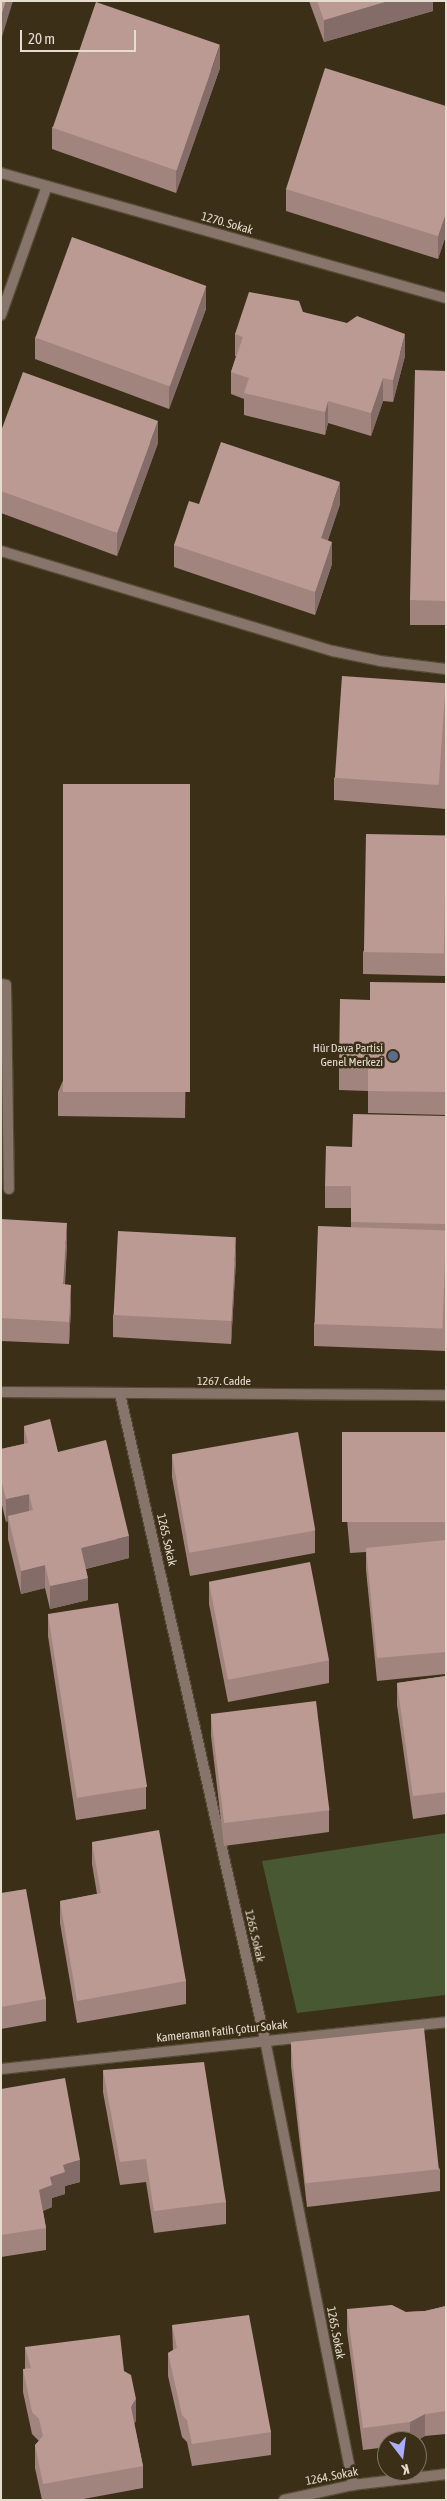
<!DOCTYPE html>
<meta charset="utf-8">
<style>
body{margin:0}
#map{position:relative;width:447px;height:2501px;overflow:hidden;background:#3b2f17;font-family:"Asap Condensed",sans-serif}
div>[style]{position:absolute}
.green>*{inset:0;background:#485832}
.roads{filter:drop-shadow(1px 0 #564b34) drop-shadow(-1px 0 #564b34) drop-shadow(0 1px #564b34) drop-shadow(0 -1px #564b34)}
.service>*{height:10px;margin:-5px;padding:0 5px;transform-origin:5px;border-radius:5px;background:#87746a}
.minor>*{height:10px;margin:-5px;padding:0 5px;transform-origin:5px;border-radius:5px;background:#87746a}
.wall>*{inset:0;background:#a2847f}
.shaded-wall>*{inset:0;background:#846c68}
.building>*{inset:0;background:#bc9a94;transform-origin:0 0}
.dots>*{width:14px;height:14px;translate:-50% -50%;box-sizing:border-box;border:2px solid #3b2f17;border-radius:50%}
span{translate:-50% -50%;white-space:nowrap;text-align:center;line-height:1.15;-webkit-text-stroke:5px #3b2f17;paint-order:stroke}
.street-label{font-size:12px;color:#e5ddcf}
.poi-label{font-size:12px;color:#e5ddcf}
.right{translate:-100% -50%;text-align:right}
.frame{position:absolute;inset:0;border:2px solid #e5ddcf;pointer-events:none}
.north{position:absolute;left:377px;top:2431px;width:50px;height:50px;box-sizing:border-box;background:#3b2f17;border:1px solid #7f7561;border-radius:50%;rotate:165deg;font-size:14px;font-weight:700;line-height:20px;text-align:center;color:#e5ddcf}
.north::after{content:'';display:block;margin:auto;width:18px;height:22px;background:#abaffb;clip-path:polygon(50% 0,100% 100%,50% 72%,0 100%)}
.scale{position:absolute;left:20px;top:30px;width:116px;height:22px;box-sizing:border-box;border:2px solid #e5ddcf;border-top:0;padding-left:6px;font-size:15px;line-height:18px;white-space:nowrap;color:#e5ddcf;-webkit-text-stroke:4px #3b2f17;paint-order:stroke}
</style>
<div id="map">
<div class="green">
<div style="clip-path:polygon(446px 1833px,446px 1995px,297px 2013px,262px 1861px)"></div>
</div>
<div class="roads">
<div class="service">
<div style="left:1px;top:984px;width:5px;rotate:11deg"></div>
<div style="left:6px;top:985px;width:204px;rotate:89.2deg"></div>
</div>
<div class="minor">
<div style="left:1px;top:173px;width:462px;rotate:15.7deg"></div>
<div style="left:1px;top:315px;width:137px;rotate:-70.4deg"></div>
<div style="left:1px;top:551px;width:347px;rotate:16.8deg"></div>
<div style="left:333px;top:651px;width:48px;rotate:12deg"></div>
<div style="left:380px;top:661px;width:66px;rotate:6.9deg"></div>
<div style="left:1px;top:1392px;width:445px;rotate:0.4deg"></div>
<div style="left:120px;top:1394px;width:662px;rotate:77.35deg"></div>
<div style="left:265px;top:2040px;width:454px;rotate:78.8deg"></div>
<div style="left:1px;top:2069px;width:447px;rotate:-6deg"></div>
<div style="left:284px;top:2500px;width:71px;rotate:-12.3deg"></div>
<div style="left:353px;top:2485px;width:94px;rotate:-6.7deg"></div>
</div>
</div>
<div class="wall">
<div style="clip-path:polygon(309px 1px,433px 1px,433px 11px,324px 42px)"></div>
<div style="clip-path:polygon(220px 68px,176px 193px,52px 149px,52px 127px)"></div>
<div style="clip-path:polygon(446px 106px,446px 235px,438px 259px,286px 211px,286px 189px)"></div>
<div style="clip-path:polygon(206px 309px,169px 409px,35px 359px,35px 337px)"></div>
<div style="clip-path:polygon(303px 312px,405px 356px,393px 402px,383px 401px,371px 436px,328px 423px,325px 435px,244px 415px,244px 399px,231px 394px,231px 372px,236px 356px,235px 356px,235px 334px)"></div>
<div style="clip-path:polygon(446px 371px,446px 625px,410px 625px,410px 600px)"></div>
<div style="clip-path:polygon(1px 431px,158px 443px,117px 556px,1px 513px)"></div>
<div style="clip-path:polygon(199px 504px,340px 504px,328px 540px,332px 564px,315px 615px,174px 567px,174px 545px)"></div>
<div style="clip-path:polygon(446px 683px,446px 809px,334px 800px,334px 778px)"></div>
<div style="clip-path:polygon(190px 785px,185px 1118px,58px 1116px,58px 1092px)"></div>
<div style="clip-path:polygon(446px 836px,446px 976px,363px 974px,363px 952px)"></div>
<div style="clip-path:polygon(446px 983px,446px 1115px,368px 1113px,368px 1091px,339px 1090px,339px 1068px,370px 1000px)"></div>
<div style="clip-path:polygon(446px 1116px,446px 1351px,314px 1346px,314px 1324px,351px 1227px,351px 1208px,325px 1208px,325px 1186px,352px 1147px)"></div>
<div style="clip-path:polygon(1px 1219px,67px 1245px,65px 1284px,71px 1307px,69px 1344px,1px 1341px)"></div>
<div style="clip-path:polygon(236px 1260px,231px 1344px,113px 1337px,113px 1315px)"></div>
<div style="clip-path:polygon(24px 1426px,58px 1452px,129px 1558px,86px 1569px,88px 1600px,50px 1609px,45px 1588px,21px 1594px,8px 1539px,8px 1521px,6px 1522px,1px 1501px,1px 1449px,24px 1444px)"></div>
<div style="clip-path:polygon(446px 1432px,446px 1674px,377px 1681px,366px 1570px,366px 1552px,350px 1553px,342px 1463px,342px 1441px)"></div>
<div style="clip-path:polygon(172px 1455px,315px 1531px,315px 1553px,190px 1576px,172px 1477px)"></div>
<div style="clip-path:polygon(209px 1582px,329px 1660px,329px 1683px,228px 1702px,209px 1604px)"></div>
<div style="clip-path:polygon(48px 1614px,146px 1787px,146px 1809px,76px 1820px,48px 1636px)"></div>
<div style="clip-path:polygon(446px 1676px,446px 1814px,413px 1819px,397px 1705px,397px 1683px)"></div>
<div style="clip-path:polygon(211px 1714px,329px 1810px,329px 1832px,224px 1846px,211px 1736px)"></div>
<div style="clip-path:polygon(92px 1842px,186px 1981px,186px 2004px,77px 2023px,60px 1923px,60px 1901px,97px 1894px,92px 1864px)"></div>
<div style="clip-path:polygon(1px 1893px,46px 1999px,46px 2021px,1px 2029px)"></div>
<div style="clip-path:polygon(291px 2044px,440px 2169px,440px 2191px,307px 2207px,291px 2066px)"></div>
<div style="clip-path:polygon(103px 2070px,226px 2202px,226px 2224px,154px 2233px,146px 2182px,120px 2185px,103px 2092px)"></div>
<div style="clip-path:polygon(1px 2089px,80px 2182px,65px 2186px,65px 2194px,52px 2198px,52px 2207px,43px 2211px,46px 2228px,46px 2250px,1px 2257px)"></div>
<div style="clip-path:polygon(446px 2306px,446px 2434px,425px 2436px,416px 2441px,387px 2441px,387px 2447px,363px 2450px,347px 2331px,347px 2309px,406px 2312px,425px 2311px)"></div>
<div style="clip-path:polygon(172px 2325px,271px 2432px,271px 2455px,192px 2466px,187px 2442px,182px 2437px,168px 2376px,168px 2353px,173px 2350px)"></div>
<div style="clip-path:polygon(25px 2347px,124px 2371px,136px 2421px,134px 2423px,143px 2466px,143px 2488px,78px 2500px,42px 2500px,35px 2468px,35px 2445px,39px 2441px,32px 2434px,23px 2392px,23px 2369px,25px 2369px)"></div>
</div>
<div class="shaded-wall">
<div style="clip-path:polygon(6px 1px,13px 1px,1px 40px,1px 17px)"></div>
<div style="clip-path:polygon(388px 1px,433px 1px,433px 11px,324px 42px,324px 20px)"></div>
<div style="clip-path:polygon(220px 45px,220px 68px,176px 193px,176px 170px)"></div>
<div style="clip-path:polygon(446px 213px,446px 235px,438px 259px,438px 236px)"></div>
<div style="clip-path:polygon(206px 287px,206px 309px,169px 409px,169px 386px)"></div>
<div style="clip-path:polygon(405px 334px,405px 356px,393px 402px,393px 380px)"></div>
<div style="clip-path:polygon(383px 378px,383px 401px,371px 436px,371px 413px)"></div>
<div style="clip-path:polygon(328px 401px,328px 423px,325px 435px,325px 412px)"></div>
<div style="clip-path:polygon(158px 421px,158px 443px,117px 556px,117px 533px)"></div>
<div style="clip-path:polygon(340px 482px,340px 504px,321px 560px,321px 538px)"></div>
<div style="clip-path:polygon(332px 542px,332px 564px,315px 615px,315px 592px)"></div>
<div style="clip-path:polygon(67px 1223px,67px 1245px,63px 1306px,63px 1284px)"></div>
<div style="clip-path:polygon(236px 1238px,236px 1260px,231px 1344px,231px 1321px)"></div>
<div style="clip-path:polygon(71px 1285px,71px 1307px,69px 1344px,69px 1322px)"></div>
<div style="clip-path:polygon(29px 1494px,29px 1516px,8px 1516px,8px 1521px,6px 1522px,6px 1499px)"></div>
<div style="clip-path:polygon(129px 1536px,129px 1558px,81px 1570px,81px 1548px)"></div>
<div style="clip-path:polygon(45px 1565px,45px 1588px,21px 1594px,21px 1571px)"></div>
<div style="clip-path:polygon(88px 1578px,88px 1600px,50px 1609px,50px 1586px)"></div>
<div style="clip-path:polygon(80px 2160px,80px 2182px,65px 2186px,65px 2194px,52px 2198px,52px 2207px,39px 2212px,39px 2190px,50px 2177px,63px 2165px)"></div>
<div style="clip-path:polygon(136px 2399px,136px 2421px,131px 2429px,131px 2407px)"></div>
<div style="clip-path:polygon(425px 2414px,425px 2436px,416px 2441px,410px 2441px,410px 2422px)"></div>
</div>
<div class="building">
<div style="clip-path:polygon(1px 1px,6px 1px,1px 17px)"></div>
<div style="clip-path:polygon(317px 1px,388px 1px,324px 20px)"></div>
<div style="left:96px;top:2px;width:131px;height:133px;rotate:19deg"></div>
<div style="clip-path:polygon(325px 68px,446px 106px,446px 213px,438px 236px,286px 189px)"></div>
<div style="left:72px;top:237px;width:143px;height:107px;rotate:20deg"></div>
<div style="clip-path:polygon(249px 292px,299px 301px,303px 312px,347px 323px,357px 316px,405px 334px,393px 380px,383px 378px,371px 413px,328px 401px,325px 412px,244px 393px,249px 378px,231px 372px,243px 337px,235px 334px)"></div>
<div style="clip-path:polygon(415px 370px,446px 371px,446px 601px,410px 600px)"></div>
<div style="clip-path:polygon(23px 372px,158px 421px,117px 533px,1px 491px,1px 431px)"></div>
<div style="clip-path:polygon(221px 442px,340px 482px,321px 538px,332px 542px,315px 592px,174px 545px,189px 501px,199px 504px)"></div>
<div style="left:342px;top:676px;width:104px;height:102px;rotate:4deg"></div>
<div style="left:63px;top:784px;width:127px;height:308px"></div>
<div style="left:366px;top:834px;width:80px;height:118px;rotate:1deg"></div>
<div style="clip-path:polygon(370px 982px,446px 983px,446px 1092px,368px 1091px,368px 1069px,339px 1068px,340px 999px,370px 1000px)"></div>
<div style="clip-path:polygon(353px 1114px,446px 1116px,446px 1224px,351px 1222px,351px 1186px,325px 1186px,326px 1146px,352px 1147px)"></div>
<div style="clip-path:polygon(1px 1219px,67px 1223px,63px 1284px,71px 1285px,69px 1322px,1px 1318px)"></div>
<div style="left:318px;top:1226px;width:128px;height:98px;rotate:2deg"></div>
<div style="left:118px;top:1231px;width:118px;height:84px;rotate:3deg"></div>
<div style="clip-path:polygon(50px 1419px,58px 1452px,106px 1440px,129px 1536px,81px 1548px,88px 1578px,50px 1586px,45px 1565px,21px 1571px,8px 1516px,33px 1510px,29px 1494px,6px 1499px,1px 1479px,1px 1449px,28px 1443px,24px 1426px)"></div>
<div style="left:298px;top:1432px;width:100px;height:128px;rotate:80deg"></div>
<div style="left:446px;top:1432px;width:90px;height:104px;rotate:90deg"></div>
<div style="clip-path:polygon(446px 1540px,446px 1652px,377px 1658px,366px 1548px)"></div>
<div style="left:310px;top:1562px;width:100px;height:103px;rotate:79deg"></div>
<div style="left:118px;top:1603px;width:186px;height:71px;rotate:81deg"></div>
<div style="clip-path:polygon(446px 1676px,446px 1792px,413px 1796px,397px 1683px)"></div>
<div style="left:316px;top:1701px;width:110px;height:106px;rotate:83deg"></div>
<div style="clip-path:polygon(159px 1830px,186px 1981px,77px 2001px,60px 1901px,101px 1893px,92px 1842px)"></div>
<div style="clip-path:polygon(26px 1889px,46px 1999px,1px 2007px,1px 1893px)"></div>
<div style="left:424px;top:2028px;width:142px;height:134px;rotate:84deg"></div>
<div style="clip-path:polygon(204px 2062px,226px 2202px,154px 2211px,146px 2159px,120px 2162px,103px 2070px)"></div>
<div style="clip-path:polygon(65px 2078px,80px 2160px,63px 2165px,65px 2172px,50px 2177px,52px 2185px,39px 2190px,46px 2228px,1px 2235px,1px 2089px)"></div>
<div style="clip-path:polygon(392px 2305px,406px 2312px,425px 2311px,446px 2306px,446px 2411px,425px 2414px,410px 2422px,363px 2428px,347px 2309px)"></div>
<div style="clip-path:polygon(249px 2315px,271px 2432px,192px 2444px,187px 2420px,182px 2415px,168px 2353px,177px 2348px,172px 2325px)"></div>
<div style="clip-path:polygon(120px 2335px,124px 2371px,131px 2375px,136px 2399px,131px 2407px,143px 2466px,43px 2484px,35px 2445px,43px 2436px,39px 2419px,32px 2412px,23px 2369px,31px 2368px,25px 2347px)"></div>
</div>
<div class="dots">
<div style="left:393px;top:1056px;background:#5c6f8a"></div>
</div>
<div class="street-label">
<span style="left:227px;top:224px;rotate:16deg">1270. Sokak</span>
<span style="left:224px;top:1382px">1267. Cadde</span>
<span style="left:166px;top:1540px;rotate:77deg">1265. Sokak</span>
<span style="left:254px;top:1936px;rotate:77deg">1265. Sokak</span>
<span style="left:222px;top:2032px;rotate:-6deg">Kameraman Fatih Çotur Sokak</span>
<span style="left:335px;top:2333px;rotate:79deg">1265. Sokak</span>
<span style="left:332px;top:2477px;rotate:-11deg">1264. Sokak</span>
</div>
<div class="poi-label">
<span class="right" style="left:383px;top:1056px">Hür Dava Partisi<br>Genel Merkezi</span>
</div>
<div class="frame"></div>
<div class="north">K</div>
<div class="scale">20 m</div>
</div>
